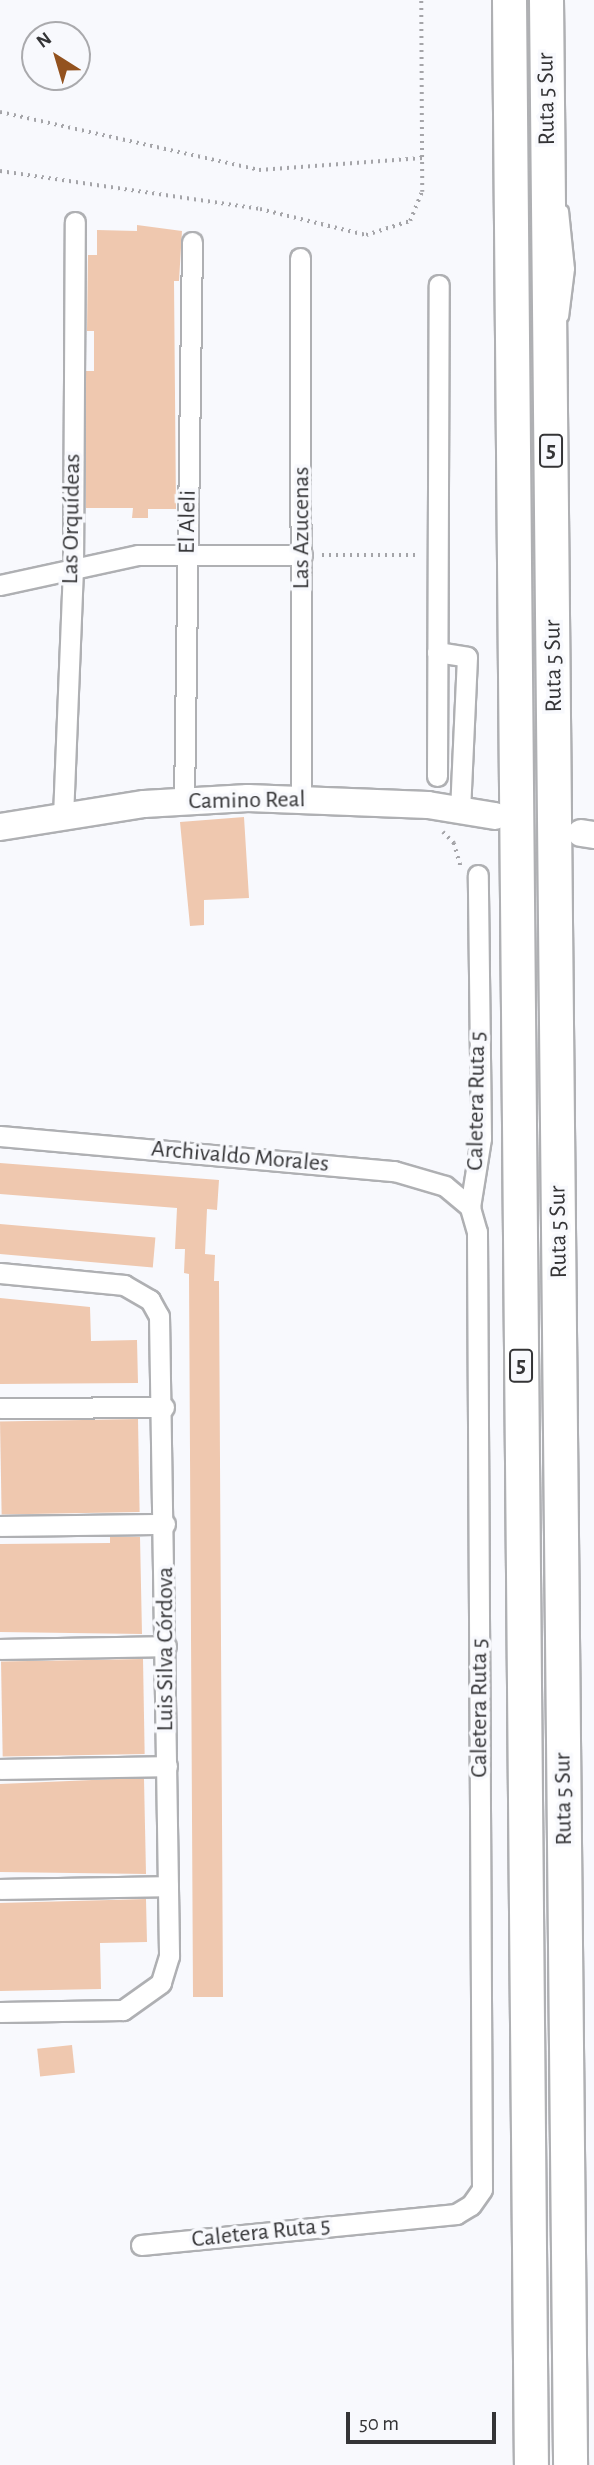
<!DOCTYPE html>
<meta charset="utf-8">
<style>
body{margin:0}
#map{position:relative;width:594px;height:2465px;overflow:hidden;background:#f8f9fd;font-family:"Alegreya Sans",sans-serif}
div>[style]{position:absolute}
.building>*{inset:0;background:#efc8af;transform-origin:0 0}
.path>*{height:3.5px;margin-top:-1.75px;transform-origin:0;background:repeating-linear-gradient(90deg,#a5a5a9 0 2px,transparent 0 7px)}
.roads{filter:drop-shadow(2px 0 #afb0b3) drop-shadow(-2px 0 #afb0b3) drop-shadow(0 2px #afb0b3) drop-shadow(0 -2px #afb0b3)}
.lane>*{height:10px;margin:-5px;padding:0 5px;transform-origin:5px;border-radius:5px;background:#fff}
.street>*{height:19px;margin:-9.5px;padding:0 9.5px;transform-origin:9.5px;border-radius:9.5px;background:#fff}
.secondary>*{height:26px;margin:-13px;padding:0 13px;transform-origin:13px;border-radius:13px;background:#fff}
.highway>*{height:33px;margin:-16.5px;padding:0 16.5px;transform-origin:16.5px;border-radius:16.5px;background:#fff}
span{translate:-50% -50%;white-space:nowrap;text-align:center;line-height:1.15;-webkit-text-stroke:7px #f8f9fd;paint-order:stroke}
.shield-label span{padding:2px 5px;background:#f8f9fd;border:2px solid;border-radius:5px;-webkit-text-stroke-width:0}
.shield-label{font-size:23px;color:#343436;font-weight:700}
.street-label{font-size:24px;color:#343436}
.north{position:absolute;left:21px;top:21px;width:70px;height:70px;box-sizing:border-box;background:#f8f9fd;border:2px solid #aaaaad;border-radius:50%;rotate:323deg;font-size:19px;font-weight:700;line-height:28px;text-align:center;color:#343436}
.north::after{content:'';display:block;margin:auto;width:24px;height:32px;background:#93521f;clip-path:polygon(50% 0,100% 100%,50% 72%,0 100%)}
.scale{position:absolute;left:346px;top:2412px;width:150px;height:32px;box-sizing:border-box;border:4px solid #343436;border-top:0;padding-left:9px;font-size:21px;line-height:24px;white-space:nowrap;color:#343436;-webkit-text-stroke:5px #f8f9fd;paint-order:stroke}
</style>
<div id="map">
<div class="building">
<div style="clip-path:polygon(137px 225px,182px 231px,179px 281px,174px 281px,176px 509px,148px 509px,148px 518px,132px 518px,133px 508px,86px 508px,86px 371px,94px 371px,94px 331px,87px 331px,88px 255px,97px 255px,97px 230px,137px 231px)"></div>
<div style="clip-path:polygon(244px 817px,249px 898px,204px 900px,204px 925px,190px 926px,180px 822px)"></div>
<div style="clip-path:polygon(0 1163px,219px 1180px,217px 1210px,207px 1209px,205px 1254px,215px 1255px,214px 1281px,219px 1281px,223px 1997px,193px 1997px,189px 1274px,184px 1273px,185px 1249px,175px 1249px,177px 1208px,0 1194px)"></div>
<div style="left:0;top:1224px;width:156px;height:30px;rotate:5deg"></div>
<div style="clip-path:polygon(0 1298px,90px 1307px,91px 1341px,137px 1340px,138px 1383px,0 1384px)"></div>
<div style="left:138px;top:1419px;width:93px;height:138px;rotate:89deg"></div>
<div style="clip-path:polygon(110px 1537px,140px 1537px,142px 1634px,0 1632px,0 1544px,110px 1543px)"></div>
<div style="left:143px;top:1659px;width:95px;height:142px;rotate:89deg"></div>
<div style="clip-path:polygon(115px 1779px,144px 1779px,146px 1874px,0 1872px,0 1784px)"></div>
<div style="clip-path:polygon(146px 1899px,147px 1942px,100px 1943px,101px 1989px,0 1991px,0 1903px)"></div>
<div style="left:72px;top:2045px;width:28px;height:35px;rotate:84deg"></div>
</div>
<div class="path">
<div style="left:0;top:112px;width:265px;rotate:12.6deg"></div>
<div style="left:259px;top:170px;width:164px;rotate:-4.2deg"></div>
<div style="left:0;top:171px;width:263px;rotate:8.3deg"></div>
<div style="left:260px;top:209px;width:109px;rotate:13.8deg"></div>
<div style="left:366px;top:235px;width:46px;rotate:-17.7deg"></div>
<div style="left:410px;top:221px;width:31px;rotate:-68deg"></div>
<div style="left:422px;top:192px;width:192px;rotate:-90.3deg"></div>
<div style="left:322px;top:555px;width:97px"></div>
<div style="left:443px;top:832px;width:16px;rotate:45deg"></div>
<div style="left:454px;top:843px;width:25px;rotate:74deg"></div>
</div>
<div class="roads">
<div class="lane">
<div style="left:563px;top:211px;width:58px;rotate:84.1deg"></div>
<div style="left:569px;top:269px;width:48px;rotate:97.1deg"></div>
</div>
<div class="street">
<div style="left:300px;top:258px;width:540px;rotate:89.89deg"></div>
<div style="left:0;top:585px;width:141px;rotate:-12.3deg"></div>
<div style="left:138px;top:555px;width:164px"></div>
<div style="left:437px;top:652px;width:30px;rotate:9deg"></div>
<div style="left:467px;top:657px;width:153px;rotate:92.6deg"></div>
<div style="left:437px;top:776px;width:491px;rotate:-89.8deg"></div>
<div style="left:184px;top:802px;width:560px;rotate:-89.18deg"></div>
<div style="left:63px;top:817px;width:246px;rotate:-87.7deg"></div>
<div style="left:73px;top:571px;width:349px;rotate:-89.7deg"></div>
<div style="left:0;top:1136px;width:396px;rotate:5.1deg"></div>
<div style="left:394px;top:1171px;width:53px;rotate:16.4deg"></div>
<div style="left:445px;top:1186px;width:33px;rotate:40deg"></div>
<div style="left:0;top:1273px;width:125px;rotate:5.5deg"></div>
<div style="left:124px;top:1285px;width:30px;rotate:30deg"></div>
<div style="left:150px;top:1300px;width:18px;rotate:61deg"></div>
<div style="left:159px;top:1316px;width:640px;rotate:89.1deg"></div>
<div style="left:169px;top:1956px;width:28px;rotate:107deg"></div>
<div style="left:161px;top:1983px;width:47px;rotate:144.6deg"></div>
<div style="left:123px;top:2010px;width:123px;rotate:179.1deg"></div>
<div style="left:0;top:1408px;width:164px;rotate:-0.3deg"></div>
<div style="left:0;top:1526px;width:165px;rotate:-0.7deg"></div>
<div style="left:0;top:1649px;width:166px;rotate:-1deg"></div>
<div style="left:0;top:1769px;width:167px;rotate:-1deg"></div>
<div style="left:0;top:1889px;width:168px;rotate:-1deg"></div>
<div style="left:141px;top:2245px;width:317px;rotate:-5.6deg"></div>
<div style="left:456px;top:2214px;width:17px;rotate:-31deg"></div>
<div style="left:471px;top:2205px;width:19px;rotate:-55deg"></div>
<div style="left:482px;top:2189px;width:957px;rotate:-90.3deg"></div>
<div style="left:477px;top:1232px;width:26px;rotate:-106deg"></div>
<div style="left:470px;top:1207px;width:70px;rotate:-80.9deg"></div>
<div style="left:481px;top:1138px;width:263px;rotate:-90.7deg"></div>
</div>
<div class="secondary">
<div style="left:0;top:827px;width:146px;rotate:-9.1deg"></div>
<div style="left:144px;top:804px;width:104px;rotate:-3.3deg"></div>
<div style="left:248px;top:798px;width:180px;rotate:2.2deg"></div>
<div style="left:428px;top:805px;width:68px;rotate:9.3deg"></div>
<div style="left:581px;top:833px;width:13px;rotate:9deg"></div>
</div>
<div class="highway">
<div style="left:509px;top:0;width:2465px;rotate:89.49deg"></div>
<div style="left:546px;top:0;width:2465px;rotate:89.44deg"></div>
</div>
</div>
<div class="shield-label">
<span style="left:551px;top:451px">5</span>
<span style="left:521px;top:1366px">5</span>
</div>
<div class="street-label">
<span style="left:547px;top:99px;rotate:-91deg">Ruta 5 Sur</span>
<span style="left:72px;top:519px;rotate:-89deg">Las Orquídeas</span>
<span style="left:188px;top:522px;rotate:-89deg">El Aleli</span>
<span style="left:302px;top:528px;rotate:-90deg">Las Azucenas</span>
<span style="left:554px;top:666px;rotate:-91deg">Ruta 5 Sur</span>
<span style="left:247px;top:801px;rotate:-1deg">Camino Real</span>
<span style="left:477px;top:1101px;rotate:-89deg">Caletera Ruta 5</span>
<span style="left:240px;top:1157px;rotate:5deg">Archivaldo Morales</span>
<span style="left:559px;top:1232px;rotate:-91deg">Ruta 5 Sur</span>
<span style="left:166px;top:1649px;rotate:-90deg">Luis Silva Córdova</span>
<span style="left:480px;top:1708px;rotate:-90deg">Caletera Ruta 5</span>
<span style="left:564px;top:1799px;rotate:-91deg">Ruta 5 Sur</span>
<span style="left:261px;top:2233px;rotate:-6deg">Caletera Ruta 5</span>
</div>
<div class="north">N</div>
<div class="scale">50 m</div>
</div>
